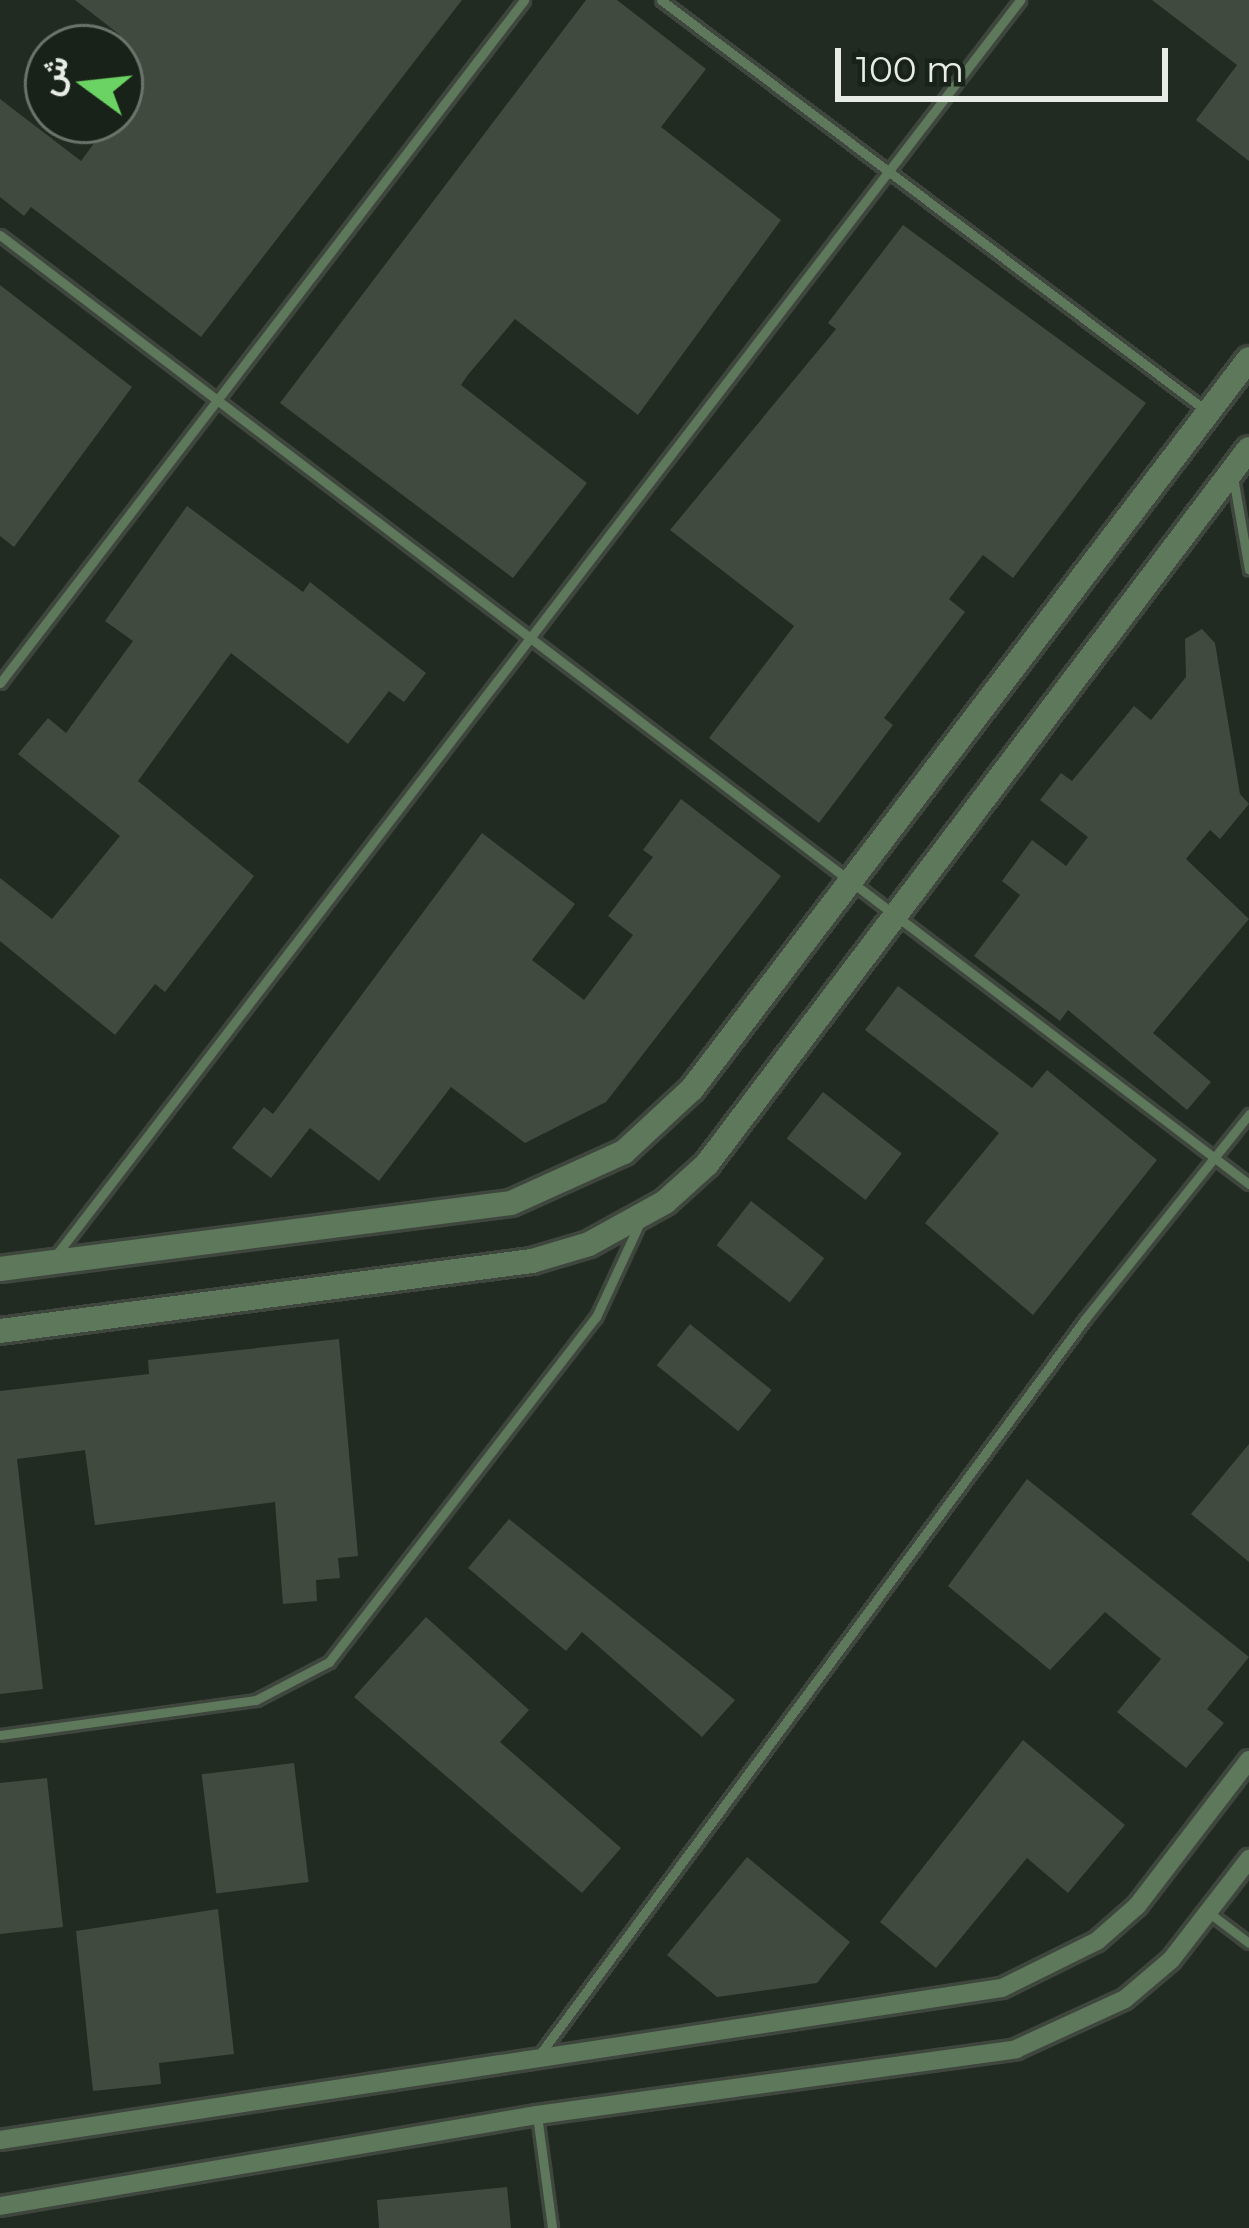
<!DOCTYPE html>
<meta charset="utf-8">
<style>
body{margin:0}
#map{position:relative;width:1249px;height:2228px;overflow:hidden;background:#222b21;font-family:Montserrat,Vazirmatn,sans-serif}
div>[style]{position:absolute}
.building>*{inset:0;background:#404a3f;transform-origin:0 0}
.roads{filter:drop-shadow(3px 0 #3e463d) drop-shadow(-3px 0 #3e463d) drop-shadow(0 3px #3e463d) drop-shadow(0 -3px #3e463d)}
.service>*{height:9px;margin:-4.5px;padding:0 4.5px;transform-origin:4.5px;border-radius:4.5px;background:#5e785b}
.minor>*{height:18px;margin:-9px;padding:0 9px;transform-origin:9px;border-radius:9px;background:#5e785b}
.tertiary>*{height:24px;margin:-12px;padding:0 12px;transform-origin:12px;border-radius:12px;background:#5e785b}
span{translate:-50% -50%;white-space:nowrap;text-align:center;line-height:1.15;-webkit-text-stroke:9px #192218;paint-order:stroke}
.north{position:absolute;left:24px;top:24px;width:120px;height:120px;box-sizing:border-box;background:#192218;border:3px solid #6b736a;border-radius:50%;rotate:285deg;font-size:33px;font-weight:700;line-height:48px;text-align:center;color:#e7ede6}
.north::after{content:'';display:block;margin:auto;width:42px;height:54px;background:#6ad363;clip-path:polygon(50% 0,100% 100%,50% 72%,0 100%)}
.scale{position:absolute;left:835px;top:48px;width:333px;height:54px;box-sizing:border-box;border:6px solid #e7ede6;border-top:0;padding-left:15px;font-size:36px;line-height:42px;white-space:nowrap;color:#e7ede6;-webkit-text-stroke:9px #192218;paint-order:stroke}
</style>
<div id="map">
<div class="building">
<div style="clip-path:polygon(75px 0,462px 0,201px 337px,31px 207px,24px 216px,0 197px,0 99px,81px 161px,111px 120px,120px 120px,120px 48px,109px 48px,120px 35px)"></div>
<div style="clip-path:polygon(586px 0,617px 0,706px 69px,661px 127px,781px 220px,638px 415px,515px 319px,467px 376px,461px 385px,587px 483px,513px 578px,280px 403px)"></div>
<div style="clip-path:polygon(1152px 0,1249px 0,1249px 161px,1196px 120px,1237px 65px)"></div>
<div style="clip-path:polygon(903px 225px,1146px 403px,1013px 578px,983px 555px,949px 599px,965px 612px,884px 718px,893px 725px,819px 823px,709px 738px,794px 626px,670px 530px,836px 329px,828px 323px)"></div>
<div style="clip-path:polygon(0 285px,132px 387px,14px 547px,0 536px)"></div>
<div style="clip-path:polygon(187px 506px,303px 592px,310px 582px,426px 673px,404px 702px,389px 691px,348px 744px,231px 653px,138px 781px,254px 876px,165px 992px,155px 984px,115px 1035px,0 941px,0 878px,52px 919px,120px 836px,18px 754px,48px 718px,66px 733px,133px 641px,105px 621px)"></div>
<div style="clip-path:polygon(1202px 629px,1215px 643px,1240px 794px,1249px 804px,1220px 839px,1210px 830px,1186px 859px,1249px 919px,1153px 1033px,1211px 1082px,1187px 1110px,1068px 1010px,1060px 1021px,974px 956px,1020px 895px,1002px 881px,1032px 840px,1066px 866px,1088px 837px,1040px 800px,1061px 773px,1072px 781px,1134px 706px,1151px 720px,1186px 677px,1185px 639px)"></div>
<div style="clip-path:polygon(681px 799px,781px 876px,606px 1102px,525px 1143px,451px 1087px,379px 1181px,310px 1128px,271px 1178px,232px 1148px,264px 1107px,273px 1114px,482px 833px,575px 904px,532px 960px,584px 1000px,633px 935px,608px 916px,653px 857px,643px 850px)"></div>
<div style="clip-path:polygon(898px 986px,1032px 1088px,1047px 1070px,1157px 1160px,1033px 1315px,925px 1223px,999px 1133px,865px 1030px)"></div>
<div style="left:823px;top:1092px;width:100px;height:59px;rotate:38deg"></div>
<div style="left:751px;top:1201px;width:93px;height:56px;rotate:38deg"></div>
<div style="left:690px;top:1324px;width:105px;height:53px;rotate:39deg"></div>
<div style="clip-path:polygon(339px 1339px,358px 1556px,338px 1558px,340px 1578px,316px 1580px,317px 1601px,283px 1604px,275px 1502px,95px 1525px,85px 1450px,17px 1459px,43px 1689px,0 1694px,0 1391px,149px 1374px,148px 1360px)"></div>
<div style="clip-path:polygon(1249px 1444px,1249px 1562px,1191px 1514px)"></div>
<div style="clip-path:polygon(1027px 1479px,1249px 1657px,1207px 1709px,1224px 1723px,1186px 1768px,1117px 1712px,1161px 1659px,1105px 1612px,1050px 1670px,948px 1586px)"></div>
<div style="clip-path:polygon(509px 1519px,735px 1700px,702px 1737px,582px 1632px,566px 1651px,468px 1568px)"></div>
<div style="clip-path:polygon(426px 1617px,529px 1710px,500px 1742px,621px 1848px,582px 1893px,354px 1697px)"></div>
<div style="clip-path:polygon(1023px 1740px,1125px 1825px,1068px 1893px,1027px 1858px,936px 1968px,880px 1922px)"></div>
<div style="left:294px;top:1763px;width:120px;height:93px;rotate:83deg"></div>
<div style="clip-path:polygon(47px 1778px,63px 1927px,0 1934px,0 1783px)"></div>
<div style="clip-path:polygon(747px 1857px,850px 1942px,817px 1983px,717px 1997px,667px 1955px)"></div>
<div style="clip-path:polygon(218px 1909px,234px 2054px,159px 2063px,161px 2084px,93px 2091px,76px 1931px)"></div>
<div style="clip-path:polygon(507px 2187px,511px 2228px,379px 2228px,377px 2200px)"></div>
</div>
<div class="roads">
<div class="service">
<div style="left:661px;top:0;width:685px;rotate:36.99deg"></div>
<div style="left:0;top:235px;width:1569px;rotate:37.23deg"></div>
<div style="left:1233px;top:477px;width:94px;rotate:80.2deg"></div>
<div style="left:0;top:683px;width:861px;rotate:-52.5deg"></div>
<div style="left:53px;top:1259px;width:1588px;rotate:-52.47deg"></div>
<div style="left:0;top:1735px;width:258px;rotate:-7.8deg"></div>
<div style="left:256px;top:1700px;width:82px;rotate:-27.5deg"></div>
<div style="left:329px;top:1662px;width:436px;rotate:-52.3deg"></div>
<div style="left:596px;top:1317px;width:105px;rotate:-65.1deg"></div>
<div style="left:1208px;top:1912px;width:51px;rotate:37.1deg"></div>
<div style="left:537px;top:2058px;width:920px;rotate:-53.44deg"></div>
<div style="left:1085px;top:1319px;width:263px;rotate:-51.3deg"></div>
<div style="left:537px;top:2115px;width:114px;rotate:82.4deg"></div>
</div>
<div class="minor">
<div style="left:0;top:2140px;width:1013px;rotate:-8.63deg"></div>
<div style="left:1002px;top:1988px;width:106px;rotate:-26.3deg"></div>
<div style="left:1097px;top:1941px;width:53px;rotate:-41.2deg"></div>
<div style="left:1137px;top:1906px;width:184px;rotate:-52.5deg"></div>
<div style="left:0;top:2206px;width:545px;rotate:-9.62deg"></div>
<div style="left:537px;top:2115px;width:484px;rotate:-7.8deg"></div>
<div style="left:1016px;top:2049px;width:120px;rotate:-24.6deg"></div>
<div style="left:1125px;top:1999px;width:60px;rotate:-40.3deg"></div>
<div style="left:1171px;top:1960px;width:128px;rotate:-52.3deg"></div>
</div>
<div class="tertiary">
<div style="left:0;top:1269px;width:515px;rotate:-7.36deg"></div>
<div style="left:511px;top:1203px;width:124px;rotate:-24.3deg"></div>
<div style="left:624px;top:1152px;width:93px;rotate:-42.8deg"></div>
<div style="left:692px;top:1089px;width:918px;rotate:-52.66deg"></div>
<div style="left:0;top:1331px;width:537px;rotate:-7.5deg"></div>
<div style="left:532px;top:1261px;width:59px;rotate:-16.6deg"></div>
<div style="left:589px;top:1244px;width:87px;rotate:-28.9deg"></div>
<div style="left:665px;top:1202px;width:57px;rotate:-42.1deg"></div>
<div style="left:707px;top:1164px;width:897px;rotate:-52.84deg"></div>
</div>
</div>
<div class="north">ش</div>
<div class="scale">100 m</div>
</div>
